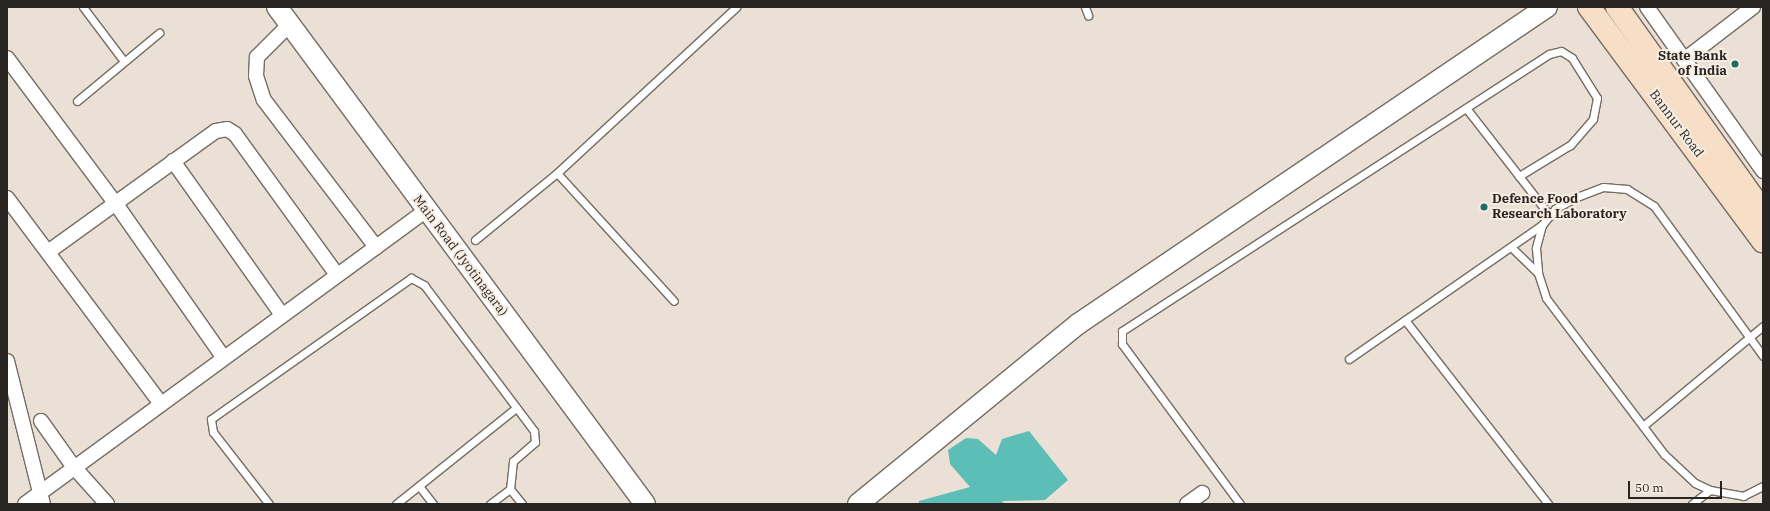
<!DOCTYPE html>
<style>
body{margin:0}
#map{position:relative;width:1770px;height:511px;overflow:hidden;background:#eae0d6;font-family:"IBM Plex Serif",serif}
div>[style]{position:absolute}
.building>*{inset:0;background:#5dbeb8}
.roads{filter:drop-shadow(1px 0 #756c63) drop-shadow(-1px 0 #756c63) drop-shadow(0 1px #756c63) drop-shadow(0 -1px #756c63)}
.lane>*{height:7px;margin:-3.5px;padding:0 3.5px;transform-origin:3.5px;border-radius:3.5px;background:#fff}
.street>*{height:14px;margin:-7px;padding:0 7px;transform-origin:7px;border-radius:7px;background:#fff}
.secondary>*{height:20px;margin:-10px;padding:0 10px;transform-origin:10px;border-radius:10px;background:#fff}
.primary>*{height:22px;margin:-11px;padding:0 11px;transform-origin:11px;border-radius:11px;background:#f7dfc7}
.dots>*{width:11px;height:11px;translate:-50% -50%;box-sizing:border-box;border:2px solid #f7ede3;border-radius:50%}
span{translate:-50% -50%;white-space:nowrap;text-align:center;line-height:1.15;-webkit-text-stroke:4px #f7ede3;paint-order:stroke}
.poi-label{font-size:13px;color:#292522;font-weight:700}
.right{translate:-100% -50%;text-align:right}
.left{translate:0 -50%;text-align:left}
.street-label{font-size:13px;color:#292522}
.frame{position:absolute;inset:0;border:8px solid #292522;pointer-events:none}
.scale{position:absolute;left:1628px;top:481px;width:94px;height:18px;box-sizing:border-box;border:2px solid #292522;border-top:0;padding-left:5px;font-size:12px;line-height:14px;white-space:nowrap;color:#292522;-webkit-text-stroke:3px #f7ede3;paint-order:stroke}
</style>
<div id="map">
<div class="building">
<div style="clip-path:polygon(1029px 431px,1068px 480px,1045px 500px,1002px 501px,1005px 504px,919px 504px,919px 501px,970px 487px,950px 464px,948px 450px,966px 438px,978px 439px,996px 455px,1002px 439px)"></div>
</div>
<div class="roads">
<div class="lane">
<div style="left:83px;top:7px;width:66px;rotate:53deg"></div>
<div style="left:1085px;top:7px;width:9px;rotate:69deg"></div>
<div style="left:77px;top:101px;width:107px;rotate:-39.7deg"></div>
<div style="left:1466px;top:108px;width:137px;rotate:52.1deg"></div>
<div style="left:557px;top:173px;width:173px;rotate:47.6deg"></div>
<div style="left:475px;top:240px;width:106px;rotate:-39.3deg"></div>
<div style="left:557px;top:173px;width:244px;rotate:-42.8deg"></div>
<div style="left:1511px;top:247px;width:37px;rotate:44deg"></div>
<div style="left:1405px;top:320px;width:233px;rotate:52.1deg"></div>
<div style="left:1763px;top:356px;width:185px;rotate:-126deg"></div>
<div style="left:1654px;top:206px;width:32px;rotate:-148deg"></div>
<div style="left:1627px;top:189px;width:24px;rotate:-175deg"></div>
<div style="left:1603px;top:187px;width:26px;rotate:159deg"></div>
<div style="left:1579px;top:196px;width:27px;rotate:152deg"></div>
<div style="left:1555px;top:209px;width:21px;rotate:129deg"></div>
<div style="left:1542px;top:225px;width:24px;rotate:105deg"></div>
<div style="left:1536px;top:248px;width:25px;rotate:85deg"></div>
<div style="left:1538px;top:273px;width:26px;rotate:72deg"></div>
<div style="left:1546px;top:298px;width:196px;rotate:52.9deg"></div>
<div style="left:1664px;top:454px;width:42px;rotate:43.1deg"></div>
<div style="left:1695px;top:483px;width:17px;rotate:25deg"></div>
<div style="left:1710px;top:490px;width:34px;rotate:10deg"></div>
<div style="left:1743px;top:496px;width:22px;rotate:-27deg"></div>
<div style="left:1349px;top:359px;width:235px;rotate:-34.8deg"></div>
<div style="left:1643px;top:426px;width:156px;rotate:-39.8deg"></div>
<div style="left:419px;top:486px;width:23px;rotate:52deg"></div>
<div style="left:269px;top:504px;width:91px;rotate:-127.9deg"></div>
<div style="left:213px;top:432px;width:13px;rotate:-99deg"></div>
<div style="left:211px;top:419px;width:245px;rotate:-35.2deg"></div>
<div style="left:411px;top:278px;width:15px;rotate:28deg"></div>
<div style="left:424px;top:285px;width:183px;rotate:53deg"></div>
<div style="left:534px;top:431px;width:11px;rotate:85deg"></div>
<div style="left:535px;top:442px;width:29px;rotate:139deg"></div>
<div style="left:513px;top:461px;width:28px;rotate:96deg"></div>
<div style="left:396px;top:504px;width:154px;rotate:-38.7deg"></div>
<div style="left:490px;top:504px;width:25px;rotate:-37deg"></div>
<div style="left:510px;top:489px;width:19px;rotate:51deg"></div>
<div style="left:1240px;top:504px;width:199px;rotate:-126.4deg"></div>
<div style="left:1122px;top:344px;width:13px;rotate:-90deg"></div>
<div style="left:1122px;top:331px;width:509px;rotate:-32.97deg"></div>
<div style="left:1549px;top:54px;width:12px;rotate:-14deg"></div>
<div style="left:1561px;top:51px;width:13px;rotate:32deg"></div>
<div style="left:1572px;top:58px;width:47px;rotate:58deg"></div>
<div style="left:1597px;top:98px;width:21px;rotate:101deg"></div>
<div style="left:1593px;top:119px;width:35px;rotate:131deg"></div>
<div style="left:1570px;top:145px;width:60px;rotate:148.7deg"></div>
<div style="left:1692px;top:504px;width:23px;rotate:-38deg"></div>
</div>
<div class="street">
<div style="left:1647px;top:7px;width:201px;rotate:54.7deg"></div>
<div style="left:290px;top:24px;width:47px;rotate:135deg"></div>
<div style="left:257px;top:57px;width:19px;rotate:93deg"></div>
<div style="left:256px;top:76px;width:25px;rotate:72deg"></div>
<div style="left:264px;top:100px;width:185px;rotate:52.7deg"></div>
<div style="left:7px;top:58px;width:182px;rotate:53.3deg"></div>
<div style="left:116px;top:204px;width:188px;rotate:55deg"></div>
<div style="left:1684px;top:60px;width:87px;rotate:-37.5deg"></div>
<div style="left:173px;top:161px;width:189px;rotate:54.7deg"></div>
<div style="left:7px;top:198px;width:257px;rotate:53.2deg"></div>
<div style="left:48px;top:252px;width:207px;rotate:-35.8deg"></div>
<div style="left:216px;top:131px;width:11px;rotate:-10deg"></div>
<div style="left:227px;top:129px;width:9px;rotate:32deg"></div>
<div style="left:235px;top:134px;width:174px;rotate:54.1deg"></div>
<div style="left:7px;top:361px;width:147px;rotate:75.9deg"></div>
<div style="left:41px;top:421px;width:55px;rotate:54.6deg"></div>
<div style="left:73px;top:466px;width:51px;rotate:48.2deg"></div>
<div style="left:25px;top:504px;width:497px;rotate:-36.2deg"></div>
<div style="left:1187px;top:504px;width:19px;rotate:-36deg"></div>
</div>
<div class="secondary">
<div style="left:277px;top:7px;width:618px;rotate:53.48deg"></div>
<div style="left:858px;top:504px;width:284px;rotate:-39.3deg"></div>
<div style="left:1078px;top:324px;width:566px;rotate:-34.06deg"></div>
</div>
<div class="primary">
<div style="left:1589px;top:7px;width:292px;rotate:53.4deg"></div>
<div style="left:1617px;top:7px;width:252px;rotate:54.5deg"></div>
</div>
</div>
<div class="dots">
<div style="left:1735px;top:64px;background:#1f6b67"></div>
<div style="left:1484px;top:207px;background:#1f6b67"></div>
</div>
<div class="poi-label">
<span class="right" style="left:1727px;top:64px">State Bank<br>of India</span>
<span class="left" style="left:1492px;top:207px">Defence Food<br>Research Laboratory</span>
</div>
<div class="street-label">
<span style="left:1676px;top:124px;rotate:53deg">Bannur Road</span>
<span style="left:460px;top:256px;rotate:53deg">Main Road (Jyotinagara)</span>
</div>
<div class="frame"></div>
<div class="scale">50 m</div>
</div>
